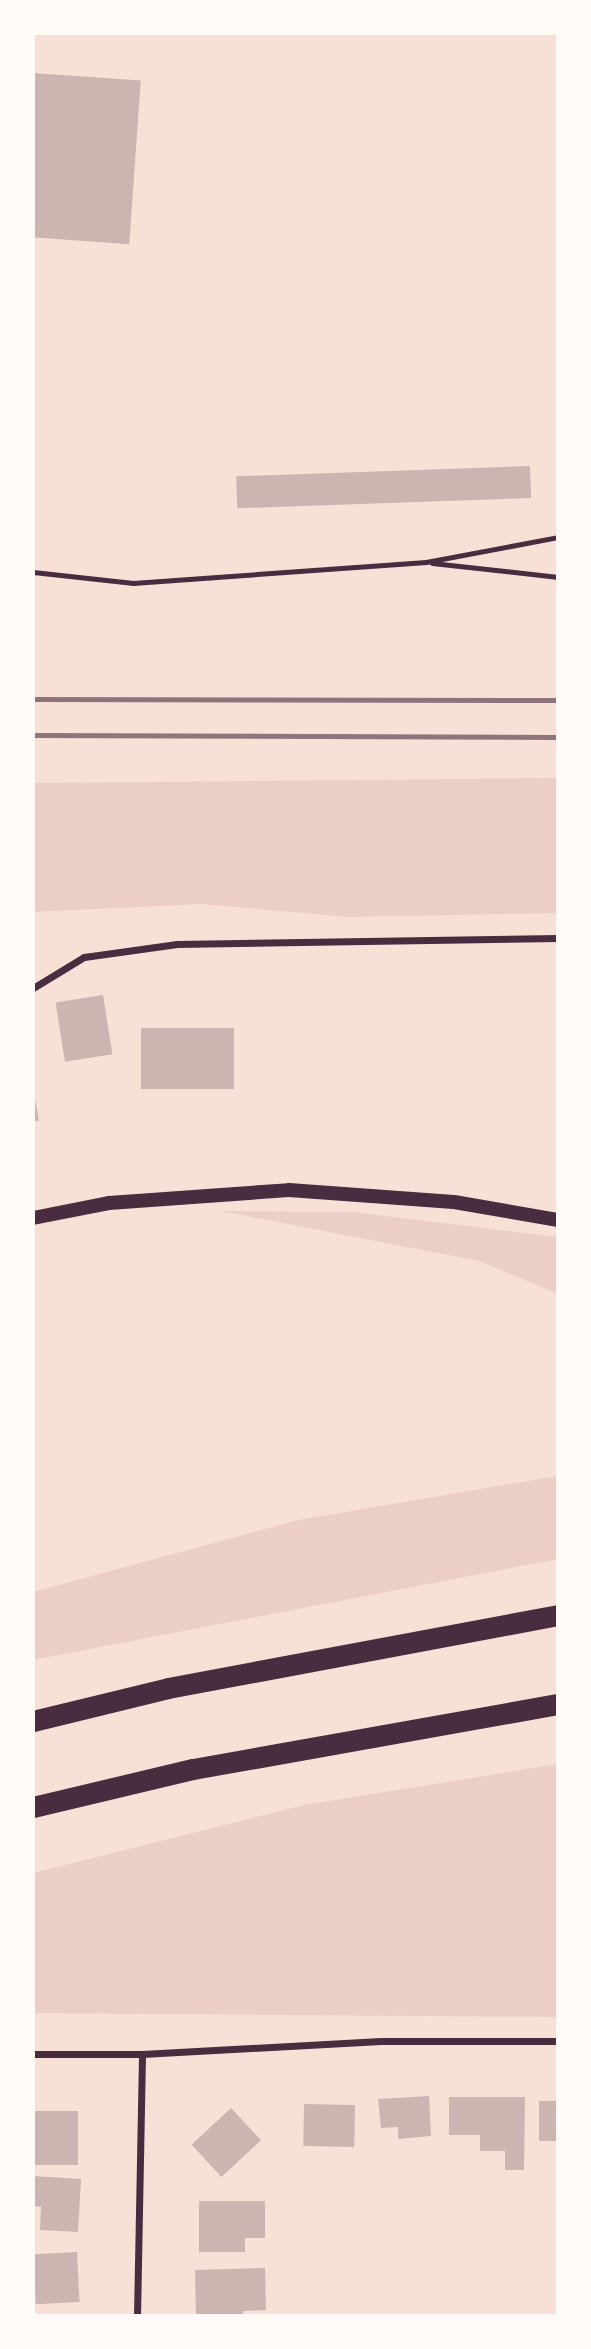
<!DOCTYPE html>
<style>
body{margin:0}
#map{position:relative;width:591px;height:2349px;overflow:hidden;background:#f7e1d7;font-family:Figtree,sans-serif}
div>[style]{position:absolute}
.green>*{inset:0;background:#ebcfc5}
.building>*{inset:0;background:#ccb4b1;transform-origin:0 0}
.service>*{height:5px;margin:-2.5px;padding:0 2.5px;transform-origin:2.5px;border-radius:2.5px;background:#4a2c40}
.minor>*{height:7px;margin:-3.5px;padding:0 3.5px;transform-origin:3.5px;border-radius:3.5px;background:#4a2c40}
.secondary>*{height:14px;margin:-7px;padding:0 7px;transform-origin:7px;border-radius:7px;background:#4a2c40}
.motorway>*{height:21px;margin:-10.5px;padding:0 10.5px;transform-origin:10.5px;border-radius:10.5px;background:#4a2c40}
.rail>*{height:5px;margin:-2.5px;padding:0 2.5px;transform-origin:2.5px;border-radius:2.5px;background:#8f747c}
span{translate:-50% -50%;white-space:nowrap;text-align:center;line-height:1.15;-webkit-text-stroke:5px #fffaf5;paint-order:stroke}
.frame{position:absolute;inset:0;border:35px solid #fffaf5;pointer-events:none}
</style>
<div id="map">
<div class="green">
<div style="clip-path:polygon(558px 778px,558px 913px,348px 917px,201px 904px,33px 912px,33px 783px)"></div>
<div style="clip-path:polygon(221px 1211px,353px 1212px,558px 1237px,558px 1294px,479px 1261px)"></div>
<div style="clip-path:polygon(558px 1476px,558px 1559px,33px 1660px,33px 1592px,298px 1520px)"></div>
<div style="clip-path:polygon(558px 1764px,558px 2017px,33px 2013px,33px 1873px,304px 1805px)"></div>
</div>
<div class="building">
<div style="left:33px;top:73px;width:108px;height:164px;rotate:4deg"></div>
<div style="left:530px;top:466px;width:32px;height:294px;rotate:88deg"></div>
<div style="left:103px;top:995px;width:60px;height:48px;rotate:81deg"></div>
<div style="left:141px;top:1028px;width:93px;height:61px"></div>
<div style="clip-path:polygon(33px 1088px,39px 1121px,33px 1121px)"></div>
<div style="clip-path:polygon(429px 2096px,431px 2136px,398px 2139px,398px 2127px,381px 2128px,378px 2099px)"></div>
<div style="clip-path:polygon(449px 2097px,525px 2097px,524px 2170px,505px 2170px,505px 2151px,480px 2151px,480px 2135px,449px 2135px)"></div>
<div style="left:539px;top:2101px;width:19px;height:40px"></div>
<div style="left:304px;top:2104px;width:51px;height:42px;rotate:1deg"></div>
<div style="left:231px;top:2108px;width:44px;height:54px;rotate:47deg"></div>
<div style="left:33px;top:2111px;width:45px;height:54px"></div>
<div style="clip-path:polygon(33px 2176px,81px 2179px,78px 2232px,40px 2230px,41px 2207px,33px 2206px)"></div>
<div style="clip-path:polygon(199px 2201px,265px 2201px,265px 2238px,245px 2238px,245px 2252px,199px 2252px)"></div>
<div style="left:77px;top:2252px;width:50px;height:44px;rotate:87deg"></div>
<div style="clip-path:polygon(265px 2268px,266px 2310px,243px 2311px,243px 2316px,196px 2316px,195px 2270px)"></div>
</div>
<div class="service">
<div style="left:432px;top:563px;width:127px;rotate:6.3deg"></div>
<div style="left:33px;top:572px;width:101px;rotate:6.3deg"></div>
<div style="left:133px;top:583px;width:294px;rotate:-4.1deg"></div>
<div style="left:426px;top:562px;width:134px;rotate:-10.7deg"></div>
</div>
<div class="minor">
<div style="left:33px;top:988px;width:60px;rotate:-31.3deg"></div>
<div style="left:84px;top:957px;width:94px;rotate:-8deg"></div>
<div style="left:177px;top:944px;width:381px;rotate:-0.9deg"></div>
<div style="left:33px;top:2054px;width:109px"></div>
<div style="left:142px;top:2054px;width:239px;rotate:-3.1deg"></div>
<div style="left:381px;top:2041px;width:177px"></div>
<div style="left:137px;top:2316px;width:262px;rotate:-88.9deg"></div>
</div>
<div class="secondary">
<div style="left:33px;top:1218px;width:77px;rotate:-11.2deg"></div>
<div style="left:109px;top:1203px;width:180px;rotate:-4.1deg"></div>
<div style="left:289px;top:1190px;width:165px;rotate:4.2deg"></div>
<div style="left:454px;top:1202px;width:106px;rotate:9.8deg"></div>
</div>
<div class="motorway">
<div style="left:33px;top:1721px;width:139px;rotate:-13.7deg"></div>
<div style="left:168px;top:1688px;width:397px;rotate:-10.6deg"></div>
<div style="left:33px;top:1807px;width:164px;rotate:-13.4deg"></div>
<div style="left:193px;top:1769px;width:371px;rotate:-10.1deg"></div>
</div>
<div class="rail">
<div style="left:33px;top:699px;width:525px;rotate:0.11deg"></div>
<div style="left:33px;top:735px;width:525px;rotate:0.22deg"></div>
</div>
<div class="frame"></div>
</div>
